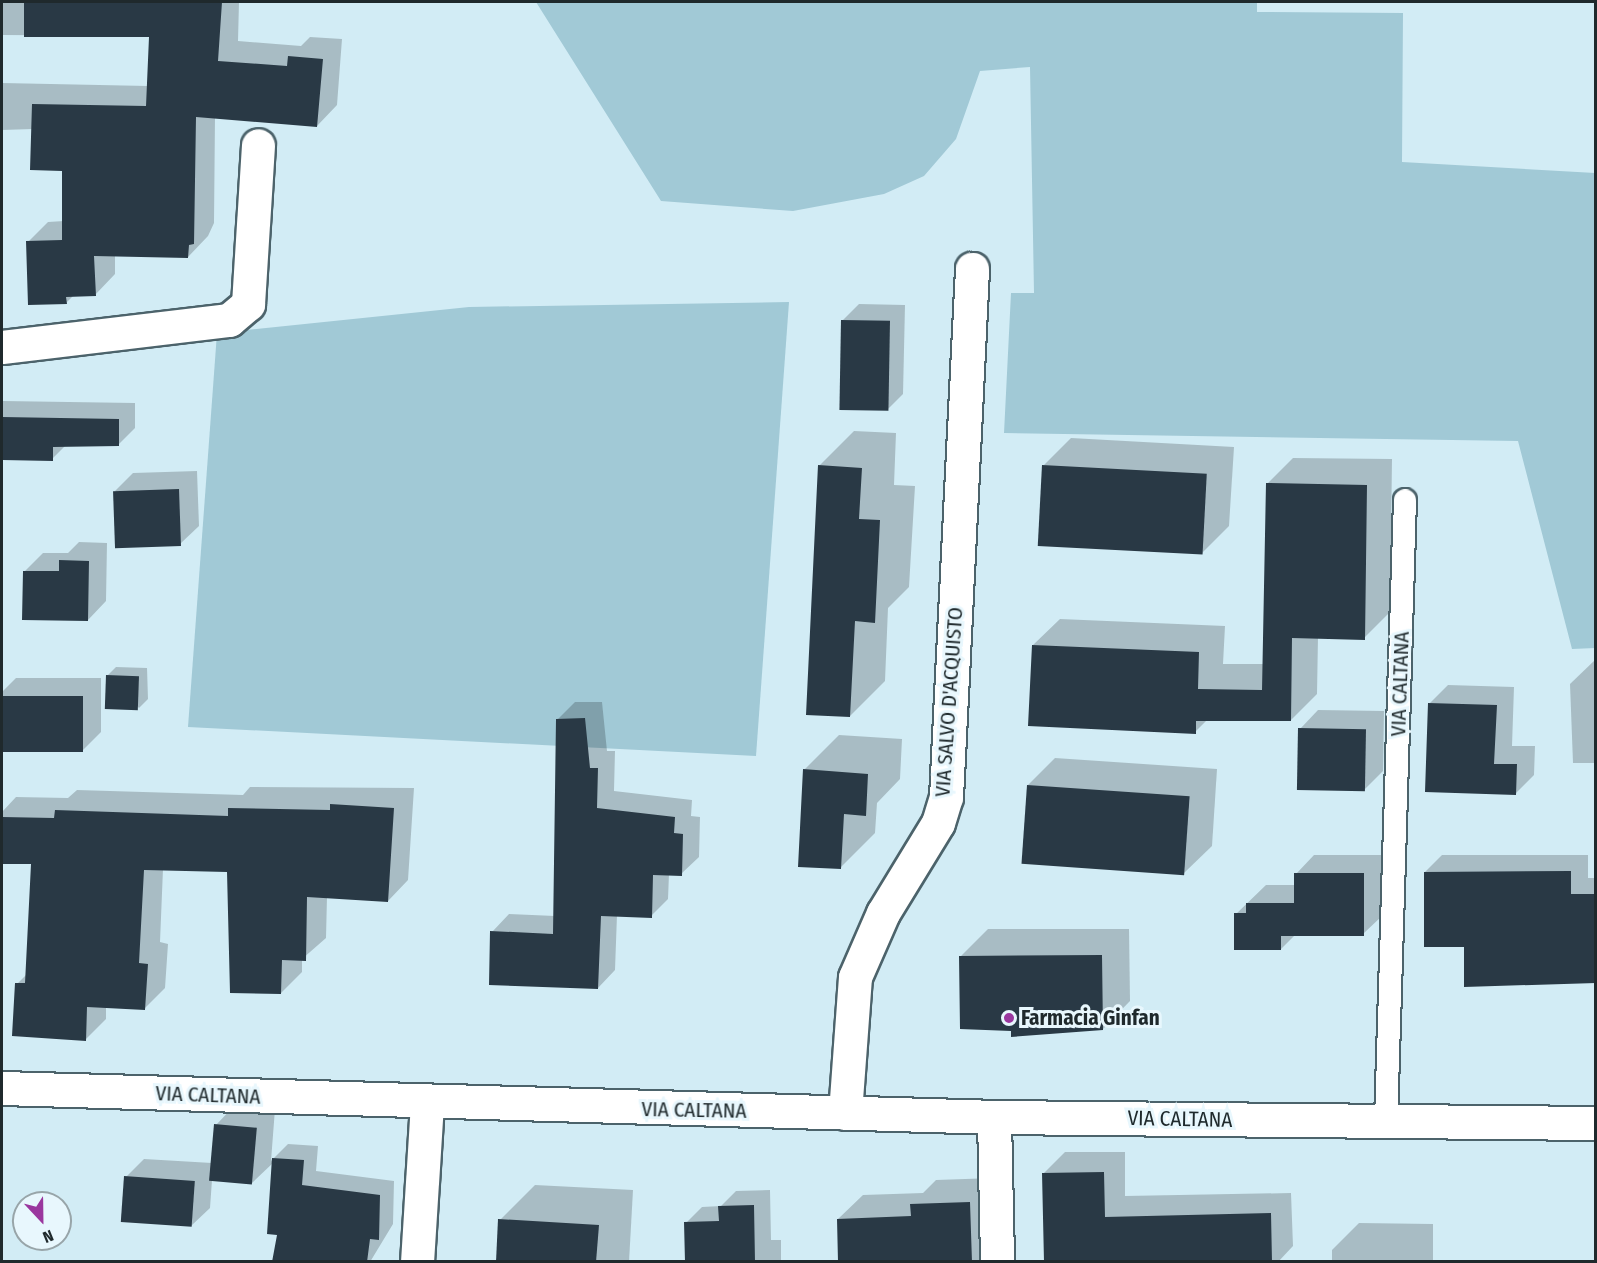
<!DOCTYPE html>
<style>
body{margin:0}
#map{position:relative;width:1597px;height:1263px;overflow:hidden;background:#d2ecf5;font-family:"Fira Sans Condensed",sans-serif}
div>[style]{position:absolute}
.green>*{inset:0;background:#a1c9d6}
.shadow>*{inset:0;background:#0003}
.building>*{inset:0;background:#293945;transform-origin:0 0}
.roads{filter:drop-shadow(2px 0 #4c636b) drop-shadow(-2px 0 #4c636b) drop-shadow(0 2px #4c636b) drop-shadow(0 -2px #4c636b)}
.service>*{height:22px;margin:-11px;padding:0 11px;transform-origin:11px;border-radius:11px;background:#fff}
.minor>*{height:33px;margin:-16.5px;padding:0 16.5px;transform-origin:16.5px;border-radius:16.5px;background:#fff}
.secondary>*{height:33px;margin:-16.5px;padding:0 16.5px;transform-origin:16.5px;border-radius:16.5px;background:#fff}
.dots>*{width:16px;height:16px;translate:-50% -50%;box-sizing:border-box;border:3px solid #e8f7fd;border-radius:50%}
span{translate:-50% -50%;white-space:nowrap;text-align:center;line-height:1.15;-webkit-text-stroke:6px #e8f7fd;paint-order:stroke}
.street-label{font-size:21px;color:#1f292c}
.poi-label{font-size:21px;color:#1f292c;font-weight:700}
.left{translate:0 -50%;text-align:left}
.frame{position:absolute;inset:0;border:3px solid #1f292c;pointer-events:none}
.north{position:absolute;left:12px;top:1191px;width:60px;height:60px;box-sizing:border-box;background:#e8f7fd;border:2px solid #98a5a9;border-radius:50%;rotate:158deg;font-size:16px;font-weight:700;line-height:24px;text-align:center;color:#1f292c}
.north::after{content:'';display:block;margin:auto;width:21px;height:27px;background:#9a379e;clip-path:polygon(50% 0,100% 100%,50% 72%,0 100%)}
</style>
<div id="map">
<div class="green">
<div style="clip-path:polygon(536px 2px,1257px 2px,1257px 12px,1403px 13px,1402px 162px,1595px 173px,1595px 648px,1572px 649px,1518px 441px,1004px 433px,1011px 293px,1034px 293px,1030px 67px,980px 71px,956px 139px,924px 176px,884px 194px,793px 211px,661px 201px)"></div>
<div style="clip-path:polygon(789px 302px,756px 756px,188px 727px,217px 333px,469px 307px)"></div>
</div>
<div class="shadow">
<div style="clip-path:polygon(2px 2px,239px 2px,238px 41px,301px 46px,310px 37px,342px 39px,337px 105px,317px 126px,215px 117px,214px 223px,208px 236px,188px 257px,115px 255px,115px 274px,95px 295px,74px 295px,66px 303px,28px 242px,48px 222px,64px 221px,63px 170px,33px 129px,2px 130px,2px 83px,148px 86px,151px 36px,2px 35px)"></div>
<div style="clip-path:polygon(859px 304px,905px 305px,903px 394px,887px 410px,843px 320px)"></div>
<div style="clip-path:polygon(3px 401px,135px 403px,135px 428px,119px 444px,66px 445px,52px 459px,2px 459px)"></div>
<div style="clip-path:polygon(854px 431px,896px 433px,894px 485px,915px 486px,909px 587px,888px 608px,885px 681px,850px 716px,819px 466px)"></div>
<div style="clip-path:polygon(1071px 438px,1234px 447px,1229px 526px,1202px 553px,1044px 465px)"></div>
<div style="clip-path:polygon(1293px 458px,1392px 459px,1390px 612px,1364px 638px,1318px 637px,1317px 694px,1291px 720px,1208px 719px,1195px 732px,1033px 645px,1060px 619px,1225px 626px,1223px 664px,1264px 664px,1267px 484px)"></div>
<div style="clip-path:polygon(197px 471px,199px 526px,180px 544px,115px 491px,133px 473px)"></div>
<div style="clip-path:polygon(79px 542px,107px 543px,106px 601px,88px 620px,25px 571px,43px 553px,68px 553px)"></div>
<div style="clip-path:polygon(1596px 659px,1596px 763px,1573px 763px,1570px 684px)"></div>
<div style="clip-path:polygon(116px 667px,147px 668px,148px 699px,139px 708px,107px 676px)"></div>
<div style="clip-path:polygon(16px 678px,101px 678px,101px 732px,82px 751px,2px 751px,2px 692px)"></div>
<div style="clip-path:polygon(1448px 685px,1514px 687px,1512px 746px,1535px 746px,1534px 775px,1516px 793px,1430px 703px)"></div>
<div style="clip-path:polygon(575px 702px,602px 702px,607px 751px,615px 751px,614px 791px,692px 800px,691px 816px,700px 817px,699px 857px,681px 874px,669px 874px,668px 899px,651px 916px,617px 915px,615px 970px,598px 988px,492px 932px,509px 914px,555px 916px,557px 720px)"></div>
<div style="clip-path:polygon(1318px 710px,1384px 711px,1383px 771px,1364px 790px,1300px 729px)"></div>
<div style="clip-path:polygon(839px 735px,902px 739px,900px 779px,877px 803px,875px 833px,840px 868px,804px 770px)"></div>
<div style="clip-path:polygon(1055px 758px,1217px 769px,1212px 846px,1184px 873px,1028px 785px)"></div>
<div style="clip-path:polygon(250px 787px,414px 788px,408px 880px,388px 901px,327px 897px,326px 938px,302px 959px,302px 972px,281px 993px,228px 871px,163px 869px,160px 942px,168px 944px,165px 988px,145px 1008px,106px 1006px,106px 1019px,85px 1040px,17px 984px,27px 974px,33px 863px,2px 862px,2px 812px,16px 797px,68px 798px,77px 790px,243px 795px)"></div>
<div style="clip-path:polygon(1314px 855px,1381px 855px,1382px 916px,1363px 934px,1295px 935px,1281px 949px,1236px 914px,1266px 885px,1296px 885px,1296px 874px)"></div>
<div style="clip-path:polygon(1442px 855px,1588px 855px,1588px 878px,1596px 878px,1596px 983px,1465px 945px,1425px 872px)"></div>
<div style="clip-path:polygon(988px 929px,1129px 929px,1130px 1001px,1103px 1029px,1012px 1030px,961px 956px)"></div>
<div style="clip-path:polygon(234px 1106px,275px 1109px,271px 1161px,288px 1144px,318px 1146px,316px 1171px,394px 1181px,393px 1224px,370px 1262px,303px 1262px,279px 1233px,274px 1162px,252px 1183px,212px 1180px,210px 1208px,191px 1226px,126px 1177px,144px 1159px,212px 1163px,216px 1125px)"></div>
<div style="clip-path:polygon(1065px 1152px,1125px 1152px,1125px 1196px,1291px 1193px,1293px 1246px,1278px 1262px,1044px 1262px,1044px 1173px)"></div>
<div style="clip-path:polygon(994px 1178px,996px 1262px,840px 1262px,838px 1219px,863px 1195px,923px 1193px,936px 1180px)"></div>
<div style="clip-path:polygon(535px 1185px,633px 1190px,629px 1262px,497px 1262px,500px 1220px)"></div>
<div style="clip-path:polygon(770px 1190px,771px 1240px,781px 1240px,781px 1262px,686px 1262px,686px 1223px,702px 1207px,721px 1206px,736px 1191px)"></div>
<div style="clip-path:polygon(1359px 1223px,1433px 1224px,1433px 1262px,1332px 1262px,1332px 1250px)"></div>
</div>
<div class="building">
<div style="clip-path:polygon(24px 2px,222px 2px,218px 61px,287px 66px,288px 56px,323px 59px,317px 127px,196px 117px,194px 244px,189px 245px,188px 258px,94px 256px,96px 296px,66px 297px,67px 304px,28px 305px,26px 241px,62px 240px,62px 171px,30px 170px,32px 104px,146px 106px,149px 37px,24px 37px)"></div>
<div style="left:841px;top:320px;width:49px;height:90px;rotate:1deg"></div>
<div style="clip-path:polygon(2px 417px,119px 419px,119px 446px,53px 447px,53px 461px,2px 460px)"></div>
<div style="clip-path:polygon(818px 465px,862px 468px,859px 519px,880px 520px,875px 623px,855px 621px,850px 717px,806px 715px)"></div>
<div style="left:1042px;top:465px;width:165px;height:81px;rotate:3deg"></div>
<div style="clip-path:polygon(1266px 483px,1367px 485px,1365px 640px,1292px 638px,1291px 721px,1196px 721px,1196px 734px,1028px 726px,1032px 645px,1199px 652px,1198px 689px,1262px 690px)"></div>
<div style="left:179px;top:489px;width:57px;height:66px;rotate:88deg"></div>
<div style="clip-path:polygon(59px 560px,89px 561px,88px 621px,22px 620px,23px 571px,59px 571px)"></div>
<div style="left:106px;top:675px;width:33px;height:34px;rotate:2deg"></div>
<div style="left:2px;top:696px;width:81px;height:56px"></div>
<div style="clip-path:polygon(1428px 703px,1497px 705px,1494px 764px,1517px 764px,1516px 795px,1425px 792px)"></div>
<div style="clip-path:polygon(585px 718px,590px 768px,598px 768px,597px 808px,675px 817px,674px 833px,683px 834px,682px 876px,653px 875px,652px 918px,601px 916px,598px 989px,489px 985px,490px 931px,553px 934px,556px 719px)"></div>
<div style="left:1298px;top:728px;width:68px;height:62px;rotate:1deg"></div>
<div style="clip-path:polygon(803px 769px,868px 774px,866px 816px,844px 814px,841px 869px,798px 867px)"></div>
<div style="left:1027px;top:785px;width:163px;height:79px;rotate:4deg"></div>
<div style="clip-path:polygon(330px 804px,394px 808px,388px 902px,307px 897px,306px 961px,282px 960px,281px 994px,230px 993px,227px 872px,144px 870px,139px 963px,148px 964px,145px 1010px,87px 1007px,86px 1041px,12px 1036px,15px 983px,25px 983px,31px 864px,2px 864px,2px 817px,54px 818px,55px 810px,228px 816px,228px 808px,330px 810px)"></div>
<div style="clip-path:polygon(1571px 871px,1571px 894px,1596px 894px,1596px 983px,1464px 987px,1464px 947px,1424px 947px,1424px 872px)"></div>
<div style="clip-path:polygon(1294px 873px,1364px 873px,1364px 936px,1281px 936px,1281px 950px,1234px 950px,1234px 913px,1246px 913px,1246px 903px,1294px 903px)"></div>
<div style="clip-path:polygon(1102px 955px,1103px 1030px,1011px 1037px,1011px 1031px,960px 1029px,959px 956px)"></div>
<div style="left:214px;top:1124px;width:43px;height:57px;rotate:5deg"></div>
<div style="clip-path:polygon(272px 1158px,304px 1160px,302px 1185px,380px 1195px,379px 1240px,370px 1239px,367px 1262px,272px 1262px,277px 1235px,267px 1234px)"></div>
<div style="clip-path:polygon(1104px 1172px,1105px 1217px,1271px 1213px,1272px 1262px,1044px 1262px,1042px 1173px)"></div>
<div style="left:124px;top:1176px;width:71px;height:46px;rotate:4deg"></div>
<div style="clip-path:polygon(970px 1202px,972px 1262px,838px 1262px,837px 1219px,911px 1216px,910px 1204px)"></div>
<div style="clip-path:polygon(754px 1205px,755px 1262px,685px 1262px,684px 1222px,719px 1221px,718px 1206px)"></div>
<div style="clip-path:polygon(498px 1219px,599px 1225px,596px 1262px,496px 1262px)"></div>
</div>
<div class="roads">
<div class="service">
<div style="left:1386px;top:1121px;width:621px;rotate:-88.25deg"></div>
</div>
<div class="minor">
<div style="left:2px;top:347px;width:229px;rotate:-6.8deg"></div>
<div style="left:229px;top:320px;width:25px;rotate:-40deg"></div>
<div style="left:248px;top:304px;width:159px;rotate:-86.4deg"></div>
<div style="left:845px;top:1113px;width:136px;rotate:-85.8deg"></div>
<div style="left:855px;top:977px;width:70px;rotate:-66.4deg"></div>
<div style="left:883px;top:913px;width:105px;rotate:-58.6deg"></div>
<div style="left:938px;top:823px;width:27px;rotate:-73deg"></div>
<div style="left:946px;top:797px;width:529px;rotate:-87.18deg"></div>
<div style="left:994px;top:1117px;width:145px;rotate:88.8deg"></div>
<div style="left:417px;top:1262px;width:158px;rotate:-86.4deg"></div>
</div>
<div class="secondary">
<div style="left:2px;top:1088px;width:992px;rotate:1.67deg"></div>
<div style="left:994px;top:1117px;width:602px;rotate:0.57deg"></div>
</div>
</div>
<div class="dots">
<div style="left:1009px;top:1018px;background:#9a379e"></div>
</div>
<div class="street-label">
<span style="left:1400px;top:684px;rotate:-88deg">VIA CALTANA</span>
<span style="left:949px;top:702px;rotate:-86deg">VIA SALVO D'ACQUISTO</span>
<span style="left:208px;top:1095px;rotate:2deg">VIA CALTANA</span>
<span style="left:694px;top:1110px;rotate:1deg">VIA CALTANA</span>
<span style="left:1180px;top:1119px;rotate:1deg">VIA CALTANA</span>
</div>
<div class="poi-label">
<span class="left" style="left:1021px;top:1018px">Farmacia Ginfan</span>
</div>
<div class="frame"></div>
<div class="north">N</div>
</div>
